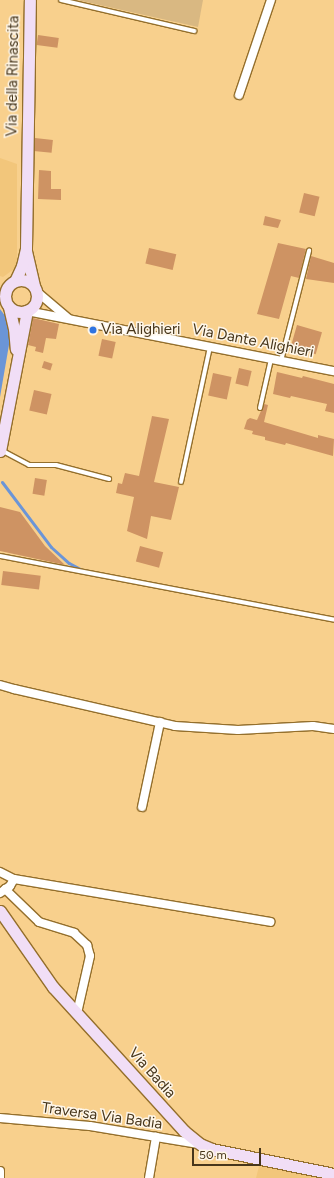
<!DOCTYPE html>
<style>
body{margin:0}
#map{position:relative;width:334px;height:1178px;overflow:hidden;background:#f8d08d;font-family:Figtree,sans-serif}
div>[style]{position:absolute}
.built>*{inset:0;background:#f2c67b}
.green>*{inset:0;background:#d9b882}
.water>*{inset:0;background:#6b95d7}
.stream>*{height:3px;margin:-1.5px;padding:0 1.5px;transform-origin:1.5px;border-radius:1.5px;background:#6b95d7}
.building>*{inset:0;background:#ce9363;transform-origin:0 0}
.roads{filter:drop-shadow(1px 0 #946f2c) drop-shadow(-1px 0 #946f2c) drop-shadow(0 1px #946f2c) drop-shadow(0 -1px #946f2c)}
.lane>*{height:4px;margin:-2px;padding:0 2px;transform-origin:2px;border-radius:2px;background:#fff}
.street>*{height:8px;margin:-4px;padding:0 4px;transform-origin:4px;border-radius:4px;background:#fff}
.secondary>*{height:11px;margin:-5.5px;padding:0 5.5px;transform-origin:5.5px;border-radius:5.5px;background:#f1def6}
.secondary>.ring{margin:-5.5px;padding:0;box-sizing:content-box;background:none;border:11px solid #f1def6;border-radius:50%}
.dots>*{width:11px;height:11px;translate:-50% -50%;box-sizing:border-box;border:2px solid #fef6e9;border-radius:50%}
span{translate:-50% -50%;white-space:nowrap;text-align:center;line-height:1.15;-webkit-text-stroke:3px #fef6e9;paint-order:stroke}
.street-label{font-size:15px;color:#47361b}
.poi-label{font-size:15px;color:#47361b}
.left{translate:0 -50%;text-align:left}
.scale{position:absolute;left:192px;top:1148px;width:69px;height:18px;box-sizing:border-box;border:2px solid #47361b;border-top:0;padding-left:5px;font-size:12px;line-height:14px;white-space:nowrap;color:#47361b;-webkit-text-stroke:3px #fef6e9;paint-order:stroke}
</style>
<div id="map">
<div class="built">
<div style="clip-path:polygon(0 158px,17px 164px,17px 267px,3px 277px,0 276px)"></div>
<div style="clip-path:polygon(260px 1162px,327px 1178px,256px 1178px)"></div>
</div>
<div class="green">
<div style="clip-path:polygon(77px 0,203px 0,198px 27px)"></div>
</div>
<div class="water">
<div style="clip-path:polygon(0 309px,6px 317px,10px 339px,0 397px)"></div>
</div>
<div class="stream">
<div style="left:2px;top:482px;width:81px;rotate:53deg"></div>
<div style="left:51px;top:547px;width:24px;rotate:42deg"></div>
<div style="left:69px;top:563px;width:17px;rotate:28deg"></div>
</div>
<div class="building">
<div style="left:38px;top:35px;width:21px;height:10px;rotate:8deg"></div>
<div style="left:35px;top:138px;width:18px;height:13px;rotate:6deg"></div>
<div style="clip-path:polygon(39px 170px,51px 171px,51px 189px,61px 189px,61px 200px,38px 199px)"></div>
<div style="left:304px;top:193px;width:16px;height:20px;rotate:14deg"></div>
<div style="clip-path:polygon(265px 216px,281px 220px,278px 228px,263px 225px)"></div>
<div style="clip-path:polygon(278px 243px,306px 249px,299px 278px,291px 276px,279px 319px,257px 314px)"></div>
<div style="left:149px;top:248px;width:28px;height:16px;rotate:13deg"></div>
<div style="clip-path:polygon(311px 256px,334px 263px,334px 283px,306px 279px)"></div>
<div style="clip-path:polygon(33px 318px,59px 324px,56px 339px,46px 338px,43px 353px,35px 351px,36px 347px,28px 345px)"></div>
<div style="left:297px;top:325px;width:26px;height:23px;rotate:16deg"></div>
<div style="left:102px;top:339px;width:14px;height:17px;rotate:12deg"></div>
<div style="left:44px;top:361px;width:9px;height:7px;rotate:18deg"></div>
<div style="left:239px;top:368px;width:13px;height:16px;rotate:13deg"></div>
<div style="clip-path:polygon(277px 372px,302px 378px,303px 376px,334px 384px,334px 413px,325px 411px,327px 404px,291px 396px,290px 398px,273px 394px)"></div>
<div style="left:213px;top:373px;width:19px;height:23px;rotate:12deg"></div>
<div style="left:34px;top:390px;width:18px;height:21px;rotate:13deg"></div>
<div style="clip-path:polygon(264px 404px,268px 405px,264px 422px,318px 438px,318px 435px,334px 439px,333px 456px,286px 443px,285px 445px,265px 440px,265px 437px,252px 434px,253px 431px,244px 429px,247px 420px,250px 418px,257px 420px)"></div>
<div style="clip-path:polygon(152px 416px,169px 419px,154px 482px,179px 487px,171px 520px,151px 516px,147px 539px,127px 531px,134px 497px,116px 493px,118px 483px,122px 484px,125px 473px,139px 476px)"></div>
<div style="left:35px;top:478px;width:12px;height:16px;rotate:9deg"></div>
<div style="clip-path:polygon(0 507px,20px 512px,45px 546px,65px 565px,0 551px)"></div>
<div style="left:140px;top:546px;width:24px;height:16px;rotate:15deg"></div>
<div style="left:3px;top:571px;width:38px;height:14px;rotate:7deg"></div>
</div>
<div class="roads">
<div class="lane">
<div style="left:61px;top:0;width:137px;rotate:13.1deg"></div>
<div style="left:281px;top:361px;width:114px;rotate:-75.7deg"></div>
<div style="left:260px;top:408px;width:50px;rotate:-77.3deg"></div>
<div style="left:1px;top:450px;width:32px;rotate:28deg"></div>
<div style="left:29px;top:465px;width:27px"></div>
<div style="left:56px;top:465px;width:55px;rotate:14.8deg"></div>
<div style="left:181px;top:482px;width:138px;rotate:-77.9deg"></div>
<div style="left:0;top:556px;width:340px;rotate:10.8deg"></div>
</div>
<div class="street">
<div style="left:239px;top:95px;width:100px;rotate:-71.4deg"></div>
<div style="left:36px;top:291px;width:43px;rotate:40.3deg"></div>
<div style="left:27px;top:311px;width:313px;rotate:11.1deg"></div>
<div style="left:0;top:685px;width:15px;rotate:16deg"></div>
<div style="left:14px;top:689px;width:165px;rotate:12.9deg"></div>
<div style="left:175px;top:726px;width:63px;rotate:3.6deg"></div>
<div style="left:238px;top:730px;width:75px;rotate:-3.1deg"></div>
<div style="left:313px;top:726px;width:21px;rotate:8deg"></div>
<div style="left:142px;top:807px;width:87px;rotate:-78deg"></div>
<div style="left:0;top:872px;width:16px;rotate:27deg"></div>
<div style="left:14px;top:879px;width:260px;rotate:9.5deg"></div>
<div style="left:5px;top:889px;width:47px;rotate:44.1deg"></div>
<div style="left:39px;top:922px;width:37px;rotate:17deg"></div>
<div style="left:74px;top:933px;width:18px;rotate:43deg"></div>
<div style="left:87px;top:945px;width:11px;rotate:75deg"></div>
<div style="left:90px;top:956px;width:58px;rotate:102.8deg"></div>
<div style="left:0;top:893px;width:12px;rotate:-35deg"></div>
<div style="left:10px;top:886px;width:8px;rotate:-60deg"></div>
<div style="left:0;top:1118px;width:90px;rotate:5.1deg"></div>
<div style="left:90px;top:1126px;width:110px;rotate:9.4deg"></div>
<div style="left:0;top:1171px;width:7px;rotate:90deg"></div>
<div style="left:149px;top:1178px;width:42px;rotate:-80.3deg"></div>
</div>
<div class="secondary">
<div style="left:26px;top:251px;width:37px;rotate:77deg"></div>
<div class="ring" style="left:5px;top:280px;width:21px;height:21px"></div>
<div style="left:15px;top:281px;width:17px;rotate:-65deg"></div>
<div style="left:22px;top:266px;width:18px;rotate:-77deg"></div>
<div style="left:26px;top:248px;width:248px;rotate:-89.1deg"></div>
<div style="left:9px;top:307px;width:22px;rotate:77deg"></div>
<div style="left:14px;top:328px;width:21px;rotate:85deg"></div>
<div style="left:0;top:451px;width:143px;rotate:-79.1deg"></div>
<div style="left:0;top:911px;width:93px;rotate:55.1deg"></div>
<div style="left:53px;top:987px;width:195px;rotate:47.7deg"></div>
<div style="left:184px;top:1131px;width:21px;rotate:39deg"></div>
<div style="left:200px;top:1144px;width:13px;rotate:23deg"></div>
<div style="left:212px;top:1149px;width:125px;rotate:11.6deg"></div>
</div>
</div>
<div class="dots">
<div style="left:93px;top:330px;background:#2f74e1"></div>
</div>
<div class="street-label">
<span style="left:13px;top:76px;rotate:-89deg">Via della Rinascita</span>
<span style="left:253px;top:341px;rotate:11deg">Via Dante Alighieri</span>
<span style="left:152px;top:1073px;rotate:48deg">Via Badia</span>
<span style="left:102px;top:1116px;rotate:8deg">Traversa Via Badia</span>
</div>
<div class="poi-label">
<span class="left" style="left:101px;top:330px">Via Alighieri</span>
</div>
<div class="scale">50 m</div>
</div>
